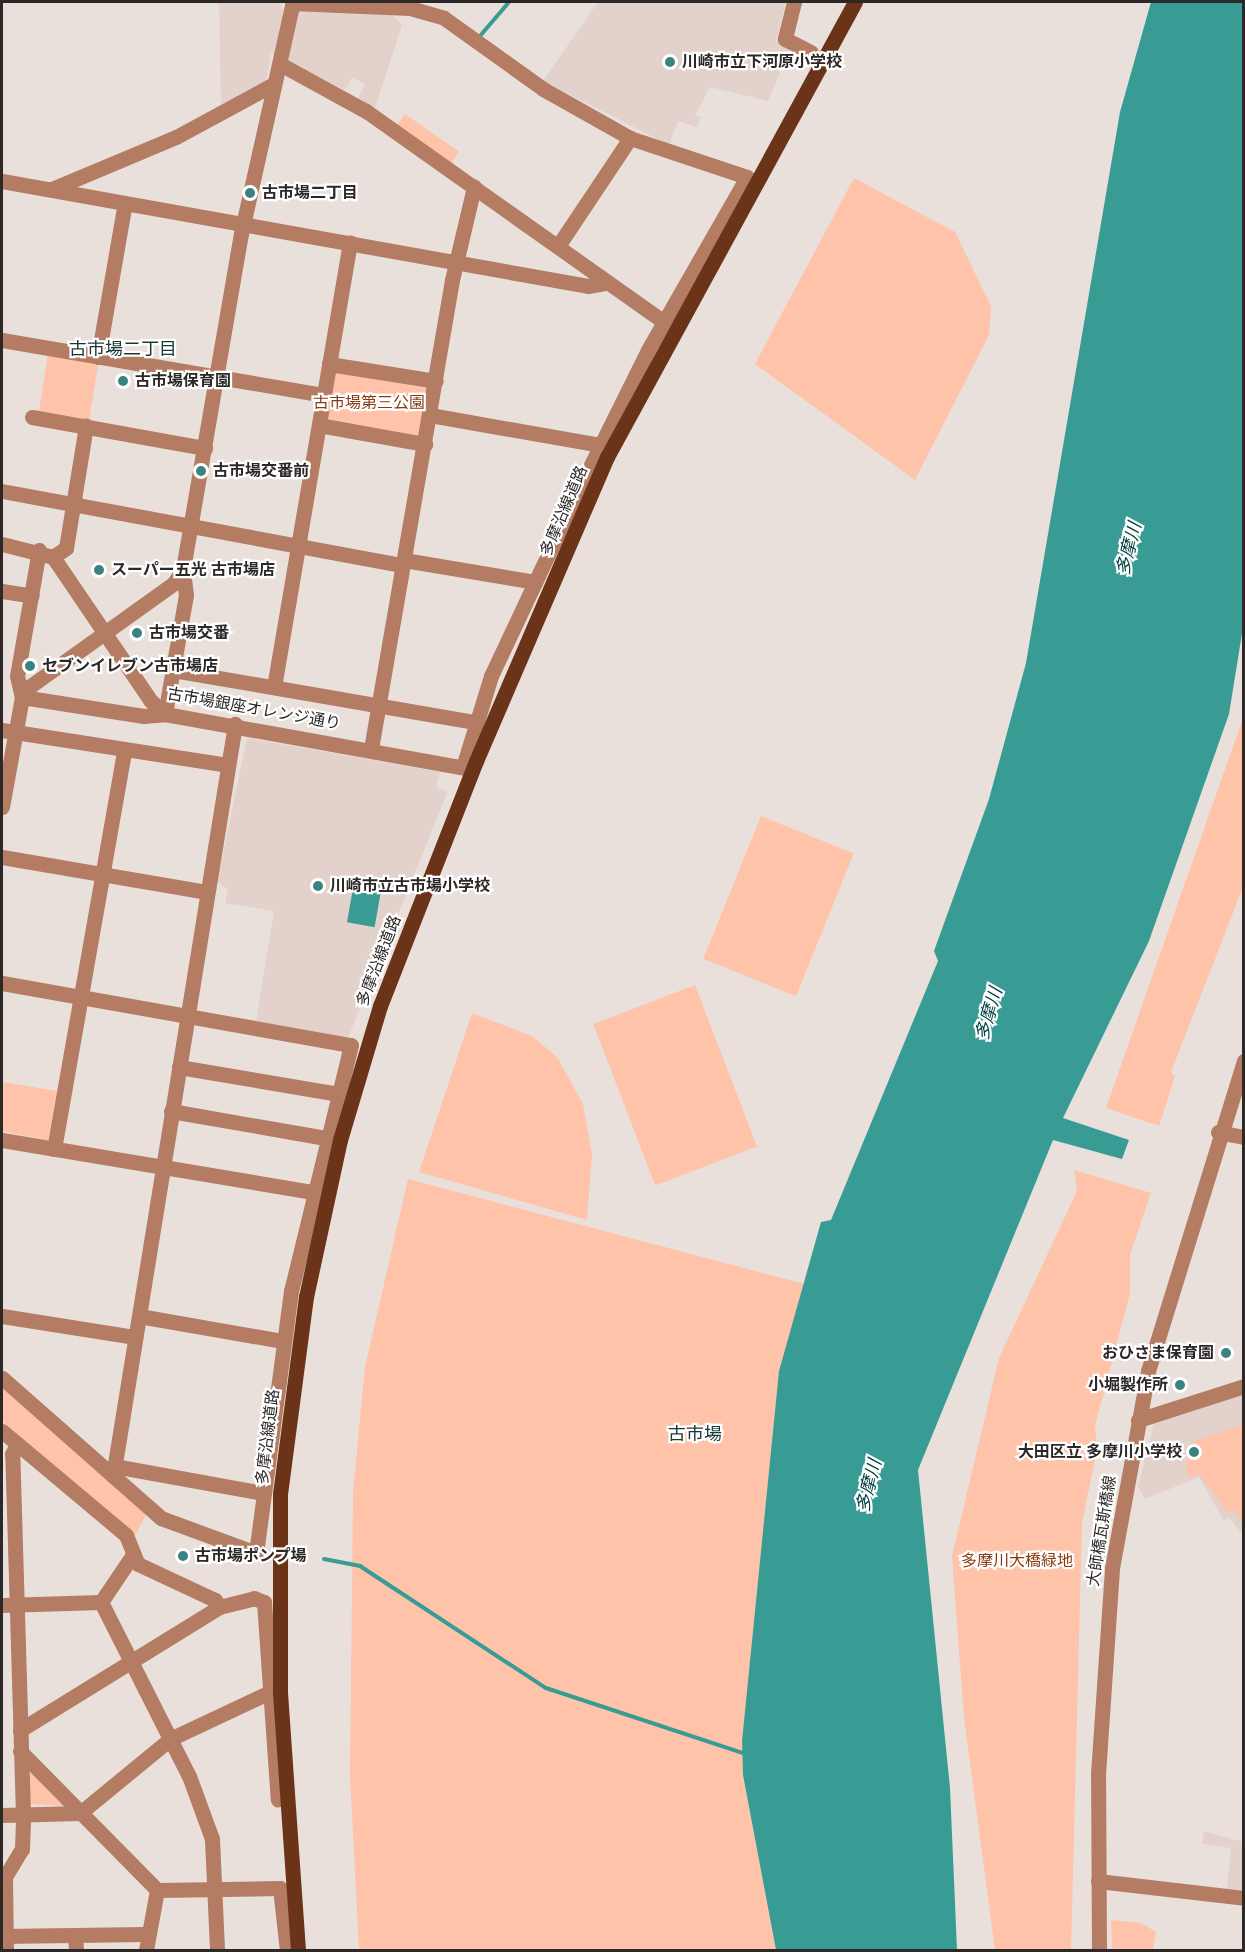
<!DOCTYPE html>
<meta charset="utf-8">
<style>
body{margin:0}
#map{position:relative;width:1245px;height:1952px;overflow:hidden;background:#e9e0dc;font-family:Karla,"Noto Sans JP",sans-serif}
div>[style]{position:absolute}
.built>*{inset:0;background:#e2d2cb}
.green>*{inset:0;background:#fec3a9;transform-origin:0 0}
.water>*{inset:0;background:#389c95;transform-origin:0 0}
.stream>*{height:4px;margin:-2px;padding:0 2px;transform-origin:2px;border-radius:2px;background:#389c95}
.minor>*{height:15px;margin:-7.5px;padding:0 7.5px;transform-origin:7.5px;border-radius:7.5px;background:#b37c63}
.major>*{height:15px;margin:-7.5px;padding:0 7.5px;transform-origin:7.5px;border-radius:7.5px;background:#6b3318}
.dots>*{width:16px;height:16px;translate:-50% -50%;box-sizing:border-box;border:3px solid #fff;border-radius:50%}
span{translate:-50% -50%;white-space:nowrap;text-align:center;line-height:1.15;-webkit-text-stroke:4.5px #fff;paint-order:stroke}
.poi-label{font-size:16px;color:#2c2827;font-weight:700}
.left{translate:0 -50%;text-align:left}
.right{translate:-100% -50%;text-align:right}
.park-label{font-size:16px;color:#873b13}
.street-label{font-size:16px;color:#2c2827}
.neighbourhood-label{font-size:18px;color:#173936}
.water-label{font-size:18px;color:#02413e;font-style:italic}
.frame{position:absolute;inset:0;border:3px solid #2c2827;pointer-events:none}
</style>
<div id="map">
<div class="built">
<div style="clip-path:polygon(219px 2px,282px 2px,281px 9px,391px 13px,402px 25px,374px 111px,358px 97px,365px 85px,353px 77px,345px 90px,271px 53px,266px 83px,221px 105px)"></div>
<div style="clip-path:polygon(598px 2px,786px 2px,776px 41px,790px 48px,768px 101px,710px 87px,695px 116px,701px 117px,697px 127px,678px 121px,669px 145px,543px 81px)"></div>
<div style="clip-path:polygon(247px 738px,440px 772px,436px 788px,448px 791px,348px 1038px,256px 1022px,274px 911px,225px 903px,228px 889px,217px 882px)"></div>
<div style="clip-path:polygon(1243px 1391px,1243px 1535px,1229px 1517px,1224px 1521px,1199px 1477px,1145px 1499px,1138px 1486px,1155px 1419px)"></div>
<div style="clip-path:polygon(1204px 1831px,1243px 1842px,1243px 1892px,1227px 1889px,1231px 1848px,1202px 1844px)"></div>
</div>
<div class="green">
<div style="left:405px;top:114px;width:66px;height:17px;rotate:35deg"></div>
<div style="clip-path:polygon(854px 178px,955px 232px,991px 306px,989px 335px,915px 480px,755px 364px)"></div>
<div style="left:48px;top:354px;width:51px;height:60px;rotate:9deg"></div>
<div style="clip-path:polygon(331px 371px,425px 386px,429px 392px,420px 436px,324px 418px)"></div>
<div style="clip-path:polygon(1243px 718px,1243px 887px,1171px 1072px,1175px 1076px,1159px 1126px,1106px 1108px)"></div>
<div style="left:761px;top:816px;width:100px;height:154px;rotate:22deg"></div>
<div style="left:695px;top:985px;width:173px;height:109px;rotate:69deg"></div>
<div style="clip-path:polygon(472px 1013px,532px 1036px,557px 1057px,583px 1104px,592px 1154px,587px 1220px,419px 1172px)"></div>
<div style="clip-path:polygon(2px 1082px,57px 1091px,48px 1140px,2px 1131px)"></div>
<div style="clip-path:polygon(1074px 1170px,1151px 1193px,1130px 1255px,1130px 1293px,1095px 1426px,1097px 1451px,1082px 1522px,1071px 1950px,995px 1950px,964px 1718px,952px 1556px,999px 1358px,1077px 1191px)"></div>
<div style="clip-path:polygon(408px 1179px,804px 1284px,779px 1371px,742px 1741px,743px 1775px,776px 1950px,359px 1950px,350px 1775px,353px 1493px,365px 1367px)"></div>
<div style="clip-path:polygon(2px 1384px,147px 1513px,135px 1536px,2px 1421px)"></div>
<div style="clip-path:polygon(1243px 1425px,1244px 1425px,1243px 1522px,1233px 1509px,1228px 1513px,1199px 1474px,1191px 1477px,1185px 1470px,1192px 1442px)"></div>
<div style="clip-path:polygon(29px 1768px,65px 1806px,29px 1804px)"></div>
<div style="clip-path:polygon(1111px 1920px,1141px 1923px,1156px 1932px,1153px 1950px,1112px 1950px)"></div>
</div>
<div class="water">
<div style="clip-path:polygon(1151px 2px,1243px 2px,1244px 621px,1229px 714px,1149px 941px,1063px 1118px,1129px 1140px,1122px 1159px,1053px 1140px,918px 1470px,950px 1788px,957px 1950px,776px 1950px,743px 1775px,742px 1741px,779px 1371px,821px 1222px,831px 1220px,938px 961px,934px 951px,989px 799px,1026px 663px,1120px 112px)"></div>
<div style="left:355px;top:877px;width:28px;height:46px;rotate:10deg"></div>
</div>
<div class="stream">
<div style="left:480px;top:36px;width:45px;rotate:-49.5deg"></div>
<div style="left:324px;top:1559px;width:37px;rotate:11deg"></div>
<div style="left:360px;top:1566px;width:222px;rotate:33.3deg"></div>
<div style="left:546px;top:1688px;width:206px;rotate:18.3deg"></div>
</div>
<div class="minor">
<div style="left:794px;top:2px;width:38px;rotate:104deg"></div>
<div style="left:785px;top:39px;width:29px;rotate:27deg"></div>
<div style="left:292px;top:3px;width:118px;rotate:2.4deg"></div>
<div style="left:410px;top:8px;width:35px;rotate:16deg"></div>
<div style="left:444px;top:18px;width:122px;rotate:35.6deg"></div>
<div style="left:543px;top:89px;width:100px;rotate:29.4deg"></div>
<div style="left:630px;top:138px;width:123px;rotate:18.4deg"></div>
<div style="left:747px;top:177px;width:199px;rotate:119.8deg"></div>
<div style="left:648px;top:350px;width:157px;rotate:116.4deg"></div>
<div style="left:578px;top:491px;width:204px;rotate:115.2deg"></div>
<div style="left:491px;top:676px;width:95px;rotate:107.1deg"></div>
<div style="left:280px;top:64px;width:98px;rotate:28.7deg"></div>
<div style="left:366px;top:111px;width:365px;rotate:35.3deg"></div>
<div style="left:2px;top:181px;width:595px;rotate:10.16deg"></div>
<div style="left:588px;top:286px;width:17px;rotate:-10deg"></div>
<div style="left:52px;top:189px;width:134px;rotate:-22.8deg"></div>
<div style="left:176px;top:137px;width:111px;rotate:-28.4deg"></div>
<div style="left:558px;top:246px;width:130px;rotate:-56.3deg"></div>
<div style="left:2px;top:340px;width:327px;rotate:9.7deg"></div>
<div style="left:98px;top:357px;width:156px;rotate:-80.1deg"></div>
<div style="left:329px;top:364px;width:108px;rotate:9deg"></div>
<div style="left:430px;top:415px;width:174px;rotate:10deg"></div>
<div style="left:32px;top:417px;width:176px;rotate:10.2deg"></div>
<div style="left:319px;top:425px;width:108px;rotate:10.2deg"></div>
<div style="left:2px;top:491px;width:408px;rotate:10.5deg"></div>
<div style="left:2px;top:544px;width:53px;rotate:14.3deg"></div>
<div style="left:53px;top:557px;width:174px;rotate:55.8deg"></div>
<div style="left:151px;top:701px;width:19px;rotate:43deg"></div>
<div style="left:165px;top:714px;width:310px;rotate:10.2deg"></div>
<div style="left:39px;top:550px;width:128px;rotate:99.9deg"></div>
<div style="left:17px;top:676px;width:22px;rotate:77deg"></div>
<div style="left:22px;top:697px;width:123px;rotate:8.9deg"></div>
<div style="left:144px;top:716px;width:21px;rotate:-5deg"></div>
<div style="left:165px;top:714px;width:121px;rotate:-80deg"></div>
<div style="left:186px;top:595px;width:26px;rotate:-97deg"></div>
<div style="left:53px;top:557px;width:16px;rotate:-35deg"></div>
<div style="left:66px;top:548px;width:124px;rotate:-80.7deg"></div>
<div style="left:404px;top:560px;width:133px;rotate:9.5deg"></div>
<div style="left:2px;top:591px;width:30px;rotate:9deg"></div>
<div style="left:173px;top:670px;width:305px;rotate:9.8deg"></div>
<div style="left:274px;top:687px;width:451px;rotate:-80.3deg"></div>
<div style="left:2px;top:730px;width:228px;rotate:8.8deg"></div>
<div style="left:371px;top:749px;width:476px;rotate:-80.2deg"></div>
<div style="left:452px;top:280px;width:96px;rotate:-76.7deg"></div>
<div style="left:2px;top:807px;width:112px;rotate:-79.7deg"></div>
<div style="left:22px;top:697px;width:12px;rotate:-55deg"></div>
<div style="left:29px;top:687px;width:178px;rotate:-35.6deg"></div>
<div style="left:174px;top:583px;width:17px;rotate:-57deg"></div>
<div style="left:183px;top:569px;width:340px;rotate:-80.2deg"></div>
<div style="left:241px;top:234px;width:238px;rotate:-77.4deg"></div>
<div style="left:2px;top:857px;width:207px;rotate:9.7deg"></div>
<div style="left:2px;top:983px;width:354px;rotate:10.1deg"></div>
<div style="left:351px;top:1045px;width:253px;rotate:103.7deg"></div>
<div style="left:291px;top:1291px;width:264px;rotate:97.6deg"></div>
<div style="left:256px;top:1553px;width:101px;rotate:-159.8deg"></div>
<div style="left:161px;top:1518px;width:212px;rotate:-138.6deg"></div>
<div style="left:179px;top:1067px;width:162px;rotate:9.6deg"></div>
<div style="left:171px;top:1111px;width:157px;rotate:9.9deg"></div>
<div style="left:1218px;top:1132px;width:26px;rotate:11deg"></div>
<div style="left:2px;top:1140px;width:314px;rotate:9.5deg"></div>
<div style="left:54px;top:1149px;width:405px;rotate:-80deg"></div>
<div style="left:2px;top:1316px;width:135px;rotate:9deg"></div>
<div style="left:139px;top:1316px;width:145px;rotate:9.9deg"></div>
<div style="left:1138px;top:1420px;width:111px;rotate:-17.8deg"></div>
<div style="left:2px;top:1431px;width:162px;rotate:40deg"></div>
<div style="left:126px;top:1535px;width:31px;rotate:68deg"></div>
<div style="left:138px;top:1564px;width:85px;rotate:25.1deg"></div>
<div style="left:215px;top:1600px;width:8px;rotate:60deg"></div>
<div style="left:114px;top:1466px;width:150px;rotate:10.3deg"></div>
<div style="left:113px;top:1476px;width:762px;rotate:-80.78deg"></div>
<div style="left:101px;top:1602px;width:195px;rotate:63.2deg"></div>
<div style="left:189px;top:1776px;width:67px;rotate:69.9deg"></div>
<div style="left:212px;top:1839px;width:111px;rotate:87.4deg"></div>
<div style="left:2px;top:1605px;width:99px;rotate:-1.7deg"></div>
<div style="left:101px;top:1602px;width:55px;rotate:-56deg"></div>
<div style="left:20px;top:1730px;width:234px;rotate:-31.7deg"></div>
<div style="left:219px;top:1607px;width:36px;rotate:-14deg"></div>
<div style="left:254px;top:1598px;width:11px;rotate:22deg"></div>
<div style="left:264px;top:1602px;width:198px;rotate:86deg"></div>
<div style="left:20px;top:1751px;width:195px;rotate:45.4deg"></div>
<div style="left:157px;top:1890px;width:123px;rotate:-0.9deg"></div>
<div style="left:280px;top:1888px;width:62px;rotate:83.6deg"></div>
<div style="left:2px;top:1815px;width:78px;rotate:-1.5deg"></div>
<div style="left:80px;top:1813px;width:117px;rotate:-39.4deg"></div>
<div style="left:170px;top:1739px;width:110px;rotate:-25.2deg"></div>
<div style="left:1098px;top:1881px;width:147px;rotate:6.6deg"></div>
<div style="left:75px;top:1935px;width:15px;rotate:86deg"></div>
<div style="left:2px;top:1936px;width:143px;rotate:-0.8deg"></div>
<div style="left:6px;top:1950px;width:73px;rotate:-90.8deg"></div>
<div style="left:5px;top:1877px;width:33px;rotate:-59deg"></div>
<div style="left:22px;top:1849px;width:34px;rotate:-88deg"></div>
<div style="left:23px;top:1815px;width:361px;rotate:-91.7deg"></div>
<div style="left:12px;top:1454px;width:10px;rotate:-61deg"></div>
<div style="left:146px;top:1950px;width:61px;rotate:-79.6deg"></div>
<div style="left:1099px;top:1950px;width:176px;rotate:-90.3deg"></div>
<div style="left:1098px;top:1774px;width:206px;rotate:-86.1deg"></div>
<div style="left:1112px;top:1568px;width:200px;rotate:-79.6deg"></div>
<div style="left:1148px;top:1371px;width:325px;rotate:-72.8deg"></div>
</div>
<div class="major">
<div style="left:298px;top:1950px;width:260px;rotate:-94deg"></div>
<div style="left:280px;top:1691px;width:197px;rotate:-90deg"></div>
<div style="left:280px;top:1494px;width:199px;rotate:-82.5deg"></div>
<div style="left:306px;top:1297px;width:161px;rotate:-77.8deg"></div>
<div style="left:340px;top:1140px;width:140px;rotate:-73.4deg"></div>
<div style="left:380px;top:1006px;width:263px;rotate:-68.6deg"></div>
<div style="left:476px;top:761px;width:331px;rotate:-66.7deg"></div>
<div style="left:607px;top:457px;width:518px;rotate:-61.41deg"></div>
</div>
<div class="dots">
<div style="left:670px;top:62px;background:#3b837e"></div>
<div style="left:250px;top:193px;background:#3b837e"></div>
<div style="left:123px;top:381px;background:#3b837e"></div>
<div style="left:201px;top:471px;background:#3b837e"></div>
<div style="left:99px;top:570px;background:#3b837e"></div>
<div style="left:137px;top:633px;background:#3b837e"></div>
<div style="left:30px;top:666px;background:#3b837e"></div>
<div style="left:318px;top:886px;background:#3b837e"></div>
<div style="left:1226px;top:1353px;background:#3b837e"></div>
<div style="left:1180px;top:1385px;background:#3b837e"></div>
<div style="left:1194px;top:1452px;background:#3b837e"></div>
<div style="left:183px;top:1556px;background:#3b837e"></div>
</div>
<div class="poi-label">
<span class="left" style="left:682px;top:62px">川崎市立下河原小学校</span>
<span class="left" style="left:262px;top:193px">古市場二丁目</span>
<span class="left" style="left:135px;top:381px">古市場保育園</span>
<span class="left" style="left:213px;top:471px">古市場交番前</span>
<span class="left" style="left:111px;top:570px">スーパー五光 古市場店</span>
<span class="left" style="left:149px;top:633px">古市場交番</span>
<span class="left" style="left:42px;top:666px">セブンイレブン古市場店</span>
<span class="left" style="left:330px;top:886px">川崎市立古市場小学校</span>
<span class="right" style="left:1214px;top:1353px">おひさま保育園</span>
<span class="right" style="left:1168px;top:1385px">小堀製作所</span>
<span class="right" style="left:1182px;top:1452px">大田区立 多摩川小学校</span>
<span class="left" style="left:195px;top:1556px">古市場ポンプ場</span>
</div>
<div class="park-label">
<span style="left:369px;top:403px">古市場第三公園</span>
<span style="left:1017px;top:1561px">多摩川大橋緑地</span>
</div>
<div class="street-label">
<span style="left:564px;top:511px;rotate:-67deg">多摩沿線道路</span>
<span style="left:254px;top:709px;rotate:10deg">古市場銀座オレンジ通り</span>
<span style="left:379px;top:961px;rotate:-69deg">多摩沿線道路</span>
<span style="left:268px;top:1437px;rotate:-83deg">多摩沿線道路</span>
<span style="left:1102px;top:1531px;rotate:-81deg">大師橋瓦斯橋線</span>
</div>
<div class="neighbourhood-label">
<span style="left:123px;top:349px">古市場二丁目</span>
<span style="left:695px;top:1434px">古市場</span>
</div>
<div class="water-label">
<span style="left:1129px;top:549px;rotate:-76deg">多摩川</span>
<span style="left:989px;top:1014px;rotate:-74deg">多摩川</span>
<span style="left:869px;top:1486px;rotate:-76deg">多摩川</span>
</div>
<div class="frame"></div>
</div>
